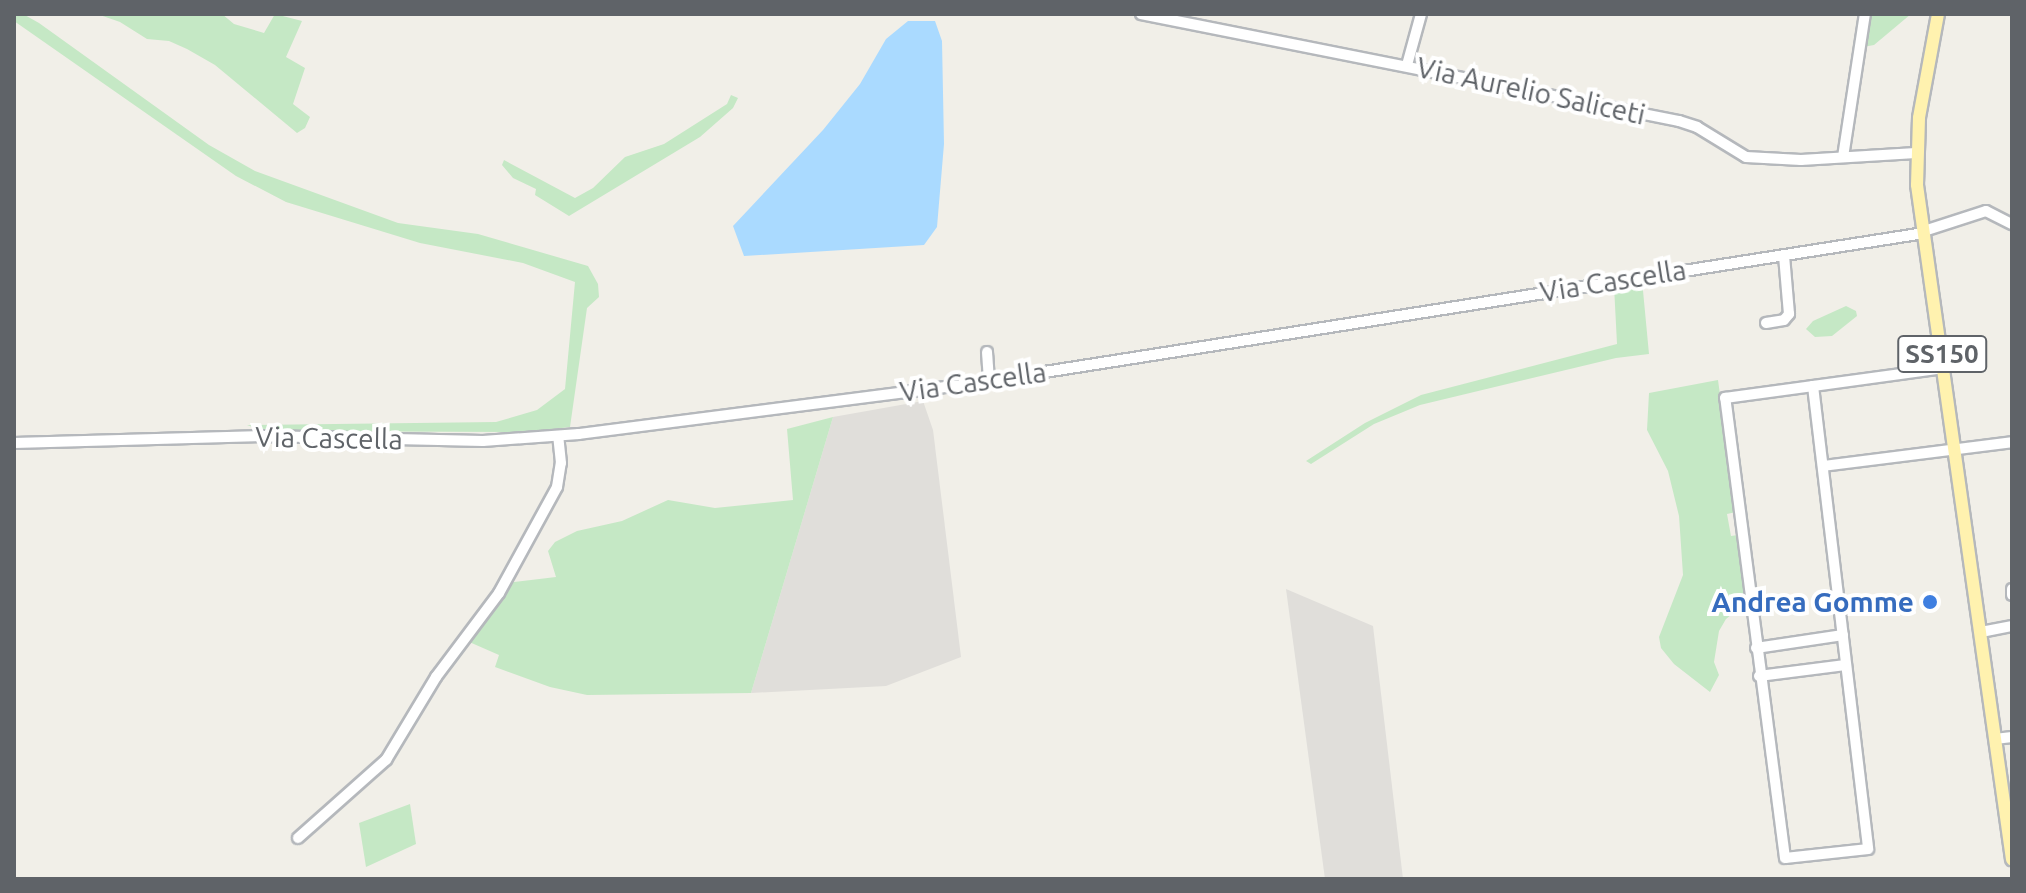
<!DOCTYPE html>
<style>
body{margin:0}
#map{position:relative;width:2026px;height:893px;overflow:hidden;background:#f1efe8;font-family:Ubuntu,sans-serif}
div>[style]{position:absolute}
.industrial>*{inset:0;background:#e0deda}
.green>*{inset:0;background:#c5e8c5}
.water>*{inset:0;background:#aadaff}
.roads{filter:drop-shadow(2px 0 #b5b8bc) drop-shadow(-2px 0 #b5b8bc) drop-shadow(0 2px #b5b8bc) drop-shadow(0 -2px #b5b8bc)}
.minor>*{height:10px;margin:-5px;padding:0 5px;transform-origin:5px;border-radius:5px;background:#fff}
.major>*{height:12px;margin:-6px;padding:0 6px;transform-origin:6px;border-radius:6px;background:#fff2af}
.dots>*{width:22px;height:22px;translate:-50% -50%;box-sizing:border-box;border:4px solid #fff;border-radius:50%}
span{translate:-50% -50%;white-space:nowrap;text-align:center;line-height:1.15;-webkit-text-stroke:8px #fff;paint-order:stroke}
.shield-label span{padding:2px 6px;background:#fff;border:2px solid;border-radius:6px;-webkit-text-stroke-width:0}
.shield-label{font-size:26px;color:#5f6368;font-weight:700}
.street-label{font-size:28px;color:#5f6368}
.shop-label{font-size:28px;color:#366cbe;font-weight:700}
.right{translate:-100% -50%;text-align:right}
.frame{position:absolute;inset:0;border:16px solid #5f6368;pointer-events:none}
</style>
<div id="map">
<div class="industrial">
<div style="clip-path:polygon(923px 401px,933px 430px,961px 657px,886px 686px,751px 693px,833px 417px)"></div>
<div style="clip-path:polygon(1286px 589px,1373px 626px,1403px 879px,1325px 879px)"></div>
</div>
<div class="green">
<div style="clip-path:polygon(14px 14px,23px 14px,39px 23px,209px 145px,255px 171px,398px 223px,478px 234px,588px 266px,598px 284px,599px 297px,587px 308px,570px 427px,530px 432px,264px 431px,247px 425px,496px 422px,537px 410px,565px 389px,575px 282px,523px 263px,420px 243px,286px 202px,236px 176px,14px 21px)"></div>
<div style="clip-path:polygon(97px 14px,222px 14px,234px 24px,264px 33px,275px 14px,302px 21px,286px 57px,305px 68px,293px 104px,310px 117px,305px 128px,297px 133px,215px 65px,187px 49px,169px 41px,147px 39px,120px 22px)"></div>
<div style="clip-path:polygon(1868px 14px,1911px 14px,1874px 45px,1863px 47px)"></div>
<div style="clip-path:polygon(731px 95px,738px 98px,733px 108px,700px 137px,569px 216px,535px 195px,536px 189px,513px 178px,502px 165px,504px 160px,575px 198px,593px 188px,625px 157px,664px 144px,727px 104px)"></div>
<div style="clip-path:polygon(1642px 280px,1649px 354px,1616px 358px,1420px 405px,1374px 424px,1311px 464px,1306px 461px,1365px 423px,1421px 395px,1617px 344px,1614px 286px)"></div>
<div style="clip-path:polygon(1846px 306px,1856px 311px,1857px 316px,1832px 336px,1815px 337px,1806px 329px,1813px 321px)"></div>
<div style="clip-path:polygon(1718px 380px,1736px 512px,1727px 514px,1731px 536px,1738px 535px,1747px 602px,1726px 619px,1719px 631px,1714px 662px,1719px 675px,1710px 692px,1674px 664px,1661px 648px,1659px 637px,1683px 575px,1679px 516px,1668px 471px,1647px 430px,1649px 393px)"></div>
<div style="clip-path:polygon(833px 417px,751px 693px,587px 695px,550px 687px,495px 667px,499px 655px,467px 641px,506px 583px,556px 577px,548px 551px,555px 542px,577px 531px,622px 521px,668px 500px,715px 508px,793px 500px,787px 429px)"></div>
<div style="clip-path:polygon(410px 804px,416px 844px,366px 867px,359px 823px)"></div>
</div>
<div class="water">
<div style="clip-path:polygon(908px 21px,935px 21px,942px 41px,944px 144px,937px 227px,924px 245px,744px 256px,733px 226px,823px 130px,860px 84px,886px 39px)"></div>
</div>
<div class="roads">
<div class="minor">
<div style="left:1141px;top:14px;width:549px;rotate:11.25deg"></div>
<div style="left:1679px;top:121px;width:19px;rotate:18deg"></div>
<div style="left:1697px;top:127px;width:57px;rotate:31.5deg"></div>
<div style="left:1746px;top:157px;width:55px;rotate:3.1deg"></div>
<div style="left:1801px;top:160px;width:115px;rotate:-3.5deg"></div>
<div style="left:1407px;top:65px;width:53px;rotate:-74.6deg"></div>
<div style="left:1843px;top:157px;width:145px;rotate:-81.3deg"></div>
<div style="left:1924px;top:231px;width:65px;rotate:-17.9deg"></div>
<div style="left:1986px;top:211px;width:29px;rotate:27deg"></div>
<div style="left:1766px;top:323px;width:18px;rotate:-9deg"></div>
<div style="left:1784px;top:320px;width:8px;rotate:-50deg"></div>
<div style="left:1789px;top:314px;width:58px;rotate:-94.9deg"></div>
<div style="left:987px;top:352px;width:28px;rotate:86deg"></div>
<div style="left:1813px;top:386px;width:466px;rotate:83.2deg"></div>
<div style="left:1868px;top:849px;width:83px;rotate:173.8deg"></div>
<div style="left:1785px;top:858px;width:464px;rotate:-97.4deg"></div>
<div style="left:1725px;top:398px;width:89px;rotate:-7.8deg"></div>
<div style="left:1813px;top:386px;width:132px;rotate:-7.8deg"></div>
<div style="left:14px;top:443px;width:249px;rotate:-1.6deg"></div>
<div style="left:263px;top:436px;width:220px;rotate:1.3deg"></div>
<div style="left:483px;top:441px;width:96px;rotate:-4.2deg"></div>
<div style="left:579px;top:434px;width:380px;rotate:-7.3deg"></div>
<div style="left:956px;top:386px;width:980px;rotate:-8.98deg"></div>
<div style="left:1823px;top:466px;width:191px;rotate:-7.2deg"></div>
<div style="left:2012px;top:589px;width:6px;rotate:90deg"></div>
<div style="left:1981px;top:632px;width:32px;rotate:-11deg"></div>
<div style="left:1756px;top:648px;width:88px;rotate:-8.5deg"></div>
<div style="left:1759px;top:676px;width:87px;rotate:-7.3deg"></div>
<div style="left:1995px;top:739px;width:17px;rotate:-7deg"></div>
<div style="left:298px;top:838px;width:118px;rotate:-41.6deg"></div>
<div style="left:386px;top:760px;width:97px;rotate:-58.9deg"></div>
<div style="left:436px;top:677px;width:105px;rotate:-53.1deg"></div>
<div style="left:499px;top:593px;width:121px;rotate:-61.3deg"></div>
<div style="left:557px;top:487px;width:24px;rotate:-81deg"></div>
<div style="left:561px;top:463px;width:27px;rotate:-96deg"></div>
</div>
<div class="major">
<div style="left:1938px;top:14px;width:106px;rotate:100.4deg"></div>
<div style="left:1919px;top:118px;width:67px;rotate:91.7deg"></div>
<div style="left:1917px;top:185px;width:681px;rotate:81.98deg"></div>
</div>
</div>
<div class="dots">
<div style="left:1930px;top:602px;background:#3f7fe0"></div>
</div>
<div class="shield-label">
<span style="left:1942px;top:354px">SS150</span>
</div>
<div class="street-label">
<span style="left:1531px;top:91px;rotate:12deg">Via Aurelio Saliceti</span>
<span style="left:1613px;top:281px;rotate:-9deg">Via Cascella</span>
<span style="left:973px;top:382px;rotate:-8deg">Via Cascella</span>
<span style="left:329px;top:438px;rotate:1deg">Via Cascella</span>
</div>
<div class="shop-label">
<span class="right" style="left:1914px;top:602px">Andrea Gomme</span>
</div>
<div class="frame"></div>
</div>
